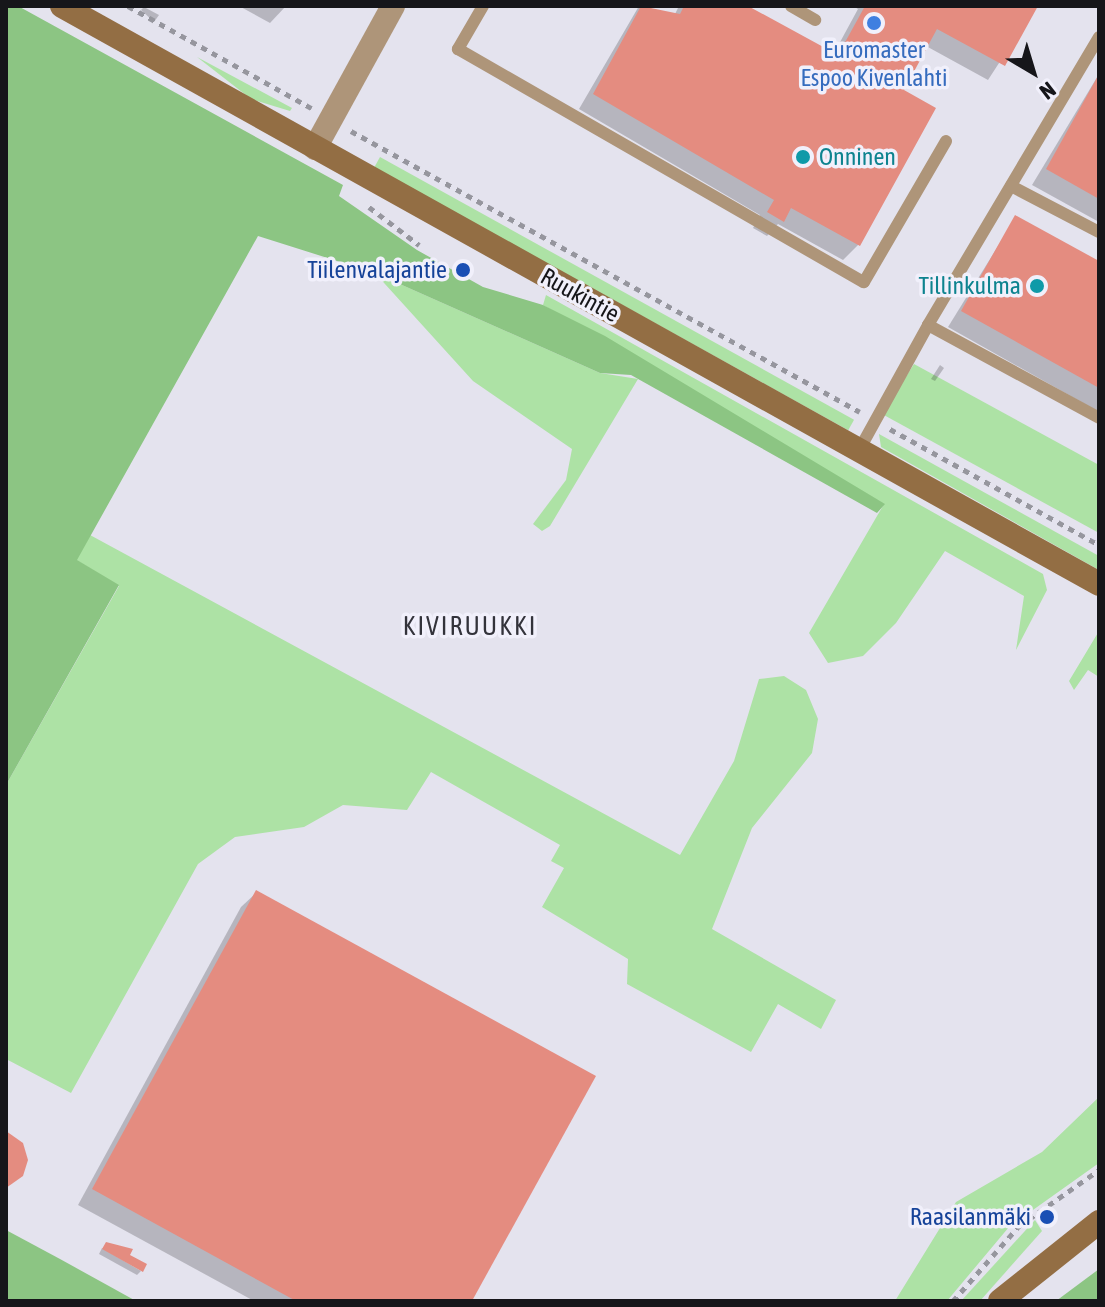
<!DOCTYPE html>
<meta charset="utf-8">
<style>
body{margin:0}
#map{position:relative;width:1105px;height:1307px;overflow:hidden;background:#e4e3ee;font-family:"Asap Condensed",sans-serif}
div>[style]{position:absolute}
.green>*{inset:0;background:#ade2a5;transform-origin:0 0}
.forest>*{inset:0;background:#8cc583}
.shadow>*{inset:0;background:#0003}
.building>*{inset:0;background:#e48c80}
.path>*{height:5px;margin-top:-2.5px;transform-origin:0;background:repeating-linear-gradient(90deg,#96969e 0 6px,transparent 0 12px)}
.lane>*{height:12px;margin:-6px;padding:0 6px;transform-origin:6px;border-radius:6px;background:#ae9579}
.street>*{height:24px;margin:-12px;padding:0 12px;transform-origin:12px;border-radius:12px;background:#ae9579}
.secondary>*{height:24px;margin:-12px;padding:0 12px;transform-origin:12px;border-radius:12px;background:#936e44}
.dots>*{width:22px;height:22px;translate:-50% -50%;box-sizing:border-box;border:4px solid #f1f0fb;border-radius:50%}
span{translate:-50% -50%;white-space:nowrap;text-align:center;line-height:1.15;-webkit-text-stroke:7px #f1f0fb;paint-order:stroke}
.shop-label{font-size:24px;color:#366cbe}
.culture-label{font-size:24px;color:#0d838f}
.left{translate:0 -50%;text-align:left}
.right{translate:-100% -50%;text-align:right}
.transit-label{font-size:24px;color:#164399}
.street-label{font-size:24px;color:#16161a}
.neighbourhood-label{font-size:26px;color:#33333b;letter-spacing:2px}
.frame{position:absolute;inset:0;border:8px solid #16161a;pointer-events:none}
.north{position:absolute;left:993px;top:32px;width:80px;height:80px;-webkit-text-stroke:6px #f1f0fb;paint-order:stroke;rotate:142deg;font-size:22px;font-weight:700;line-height:32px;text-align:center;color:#16161a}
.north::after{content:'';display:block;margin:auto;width:28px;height:36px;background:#16161a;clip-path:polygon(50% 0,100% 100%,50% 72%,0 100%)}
</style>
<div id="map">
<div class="green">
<div style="clip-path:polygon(197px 57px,292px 108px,290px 111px,251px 99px)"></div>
<div style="left:380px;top:157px;width:542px;height:12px;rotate:29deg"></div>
<div style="clip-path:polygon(375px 273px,600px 373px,638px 379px,550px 526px,542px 531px,533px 524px,566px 480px,572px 449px,473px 381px)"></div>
<div style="clip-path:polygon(546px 295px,1043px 574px,1047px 590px,1016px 650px,1024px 596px,945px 551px,896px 623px,863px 656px,828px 663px,809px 633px,884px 504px,543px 305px)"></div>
<div style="clip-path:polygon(914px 364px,1099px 465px,1099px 533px,882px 414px)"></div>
<div style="clip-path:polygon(879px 434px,1099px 556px,1099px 570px,881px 447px)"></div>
<div style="clip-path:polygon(90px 535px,680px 855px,734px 761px,759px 679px,784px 676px,806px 690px,818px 719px,812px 753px,752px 828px,712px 929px,836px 1000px,821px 1029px,778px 1004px,751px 1052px,627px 984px,628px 959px,542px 907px,564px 868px,551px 861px,560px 845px,431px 772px,407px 810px,343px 805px,304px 827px,235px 837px,198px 864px,71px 1093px,6px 1059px,6px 785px,119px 586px,76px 560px)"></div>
<div style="clip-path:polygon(1099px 631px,1099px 677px,1088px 670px,1074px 690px,1069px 681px)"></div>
<div style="clip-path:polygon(1099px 1097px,1099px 1163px,1009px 1227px,947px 1301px,895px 1301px,956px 1202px,1042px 1152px)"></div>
<div style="clip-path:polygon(1035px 1220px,1042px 1231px,980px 1301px,961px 1301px)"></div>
</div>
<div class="forest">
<div style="clip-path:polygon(6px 6px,18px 6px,343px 185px,339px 196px,417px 250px,483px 287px,543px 305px,605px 336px,885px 504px,877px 513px,631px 375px,600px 373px,375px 273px,258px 236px,77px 560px,119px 585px,6px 785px)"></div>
<div style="clip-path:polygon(6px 1230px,60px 1259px,136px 1301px,6px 1301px)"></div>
<div style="clip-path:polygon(1099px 1269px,1099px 1301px,1056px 1301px)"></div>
</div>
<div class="shadow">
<div style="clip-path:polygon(239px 6px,286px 6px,270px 23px)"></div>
<div style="clip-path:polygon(639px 6px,675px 14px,679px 6px,744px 6px,833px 55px,858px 9px,853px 6px,1036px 6px,988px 80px,926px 46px,901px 91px,858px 245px,843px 260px,778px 224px,767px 236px,753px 228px,760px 215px,579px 109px)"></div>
<div style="clip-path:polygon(144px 7px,159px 15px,154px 22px,141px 10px)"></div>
<div style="clip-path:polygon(1099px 74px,1099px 222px,1032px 185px)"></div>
<div style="clip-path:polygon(1016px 217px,1099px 264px,1099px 412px,948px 327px)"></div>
<div style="clip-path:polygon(940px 365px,944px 368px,935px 381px,931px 379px)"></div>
<div style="clip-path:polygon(257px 892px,469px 1301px,254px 1301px,78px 1205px,241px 907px)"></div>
<div style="clip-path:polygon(102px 1248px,141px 1271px,137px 1275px,99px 1254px)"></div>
</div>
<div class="building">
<div style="clip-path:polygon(641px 6px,680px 14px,684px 6px,748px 6px,838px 55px,865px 6px,1038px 6px,1005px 66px,937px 29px,904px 90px,936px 108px,860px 246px,791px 208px,784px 222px,767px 212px,774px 200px,593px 94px)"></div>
<div style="clip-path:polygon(1099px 74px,1099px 199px,1046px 169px)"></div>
<div style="clip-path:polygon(1015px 215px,1099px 261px,1099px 388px,961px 311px)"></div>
<div style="clip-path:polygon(256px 890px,596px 1076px,472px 1301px,296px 1301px,92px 1189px)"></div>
<div style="clip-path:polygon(6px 1131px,23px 1143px,28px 1160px,23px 1176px,6px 1188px)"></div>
<div style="clip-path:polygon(106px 1242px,133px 1249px,130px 1255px,147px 1264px,143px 1272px,102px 1249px)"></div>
</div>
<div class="path">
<div style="left:128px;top:6px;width:210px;rotate:29.1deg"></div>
<div style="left:351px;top:131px;width:581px;rotate:28.9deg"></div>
<div style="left:369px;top:207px;width:63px;rotate:37.2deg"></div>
<div style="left:890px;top:429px;width:239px;rotate:29deg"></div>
<div style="left:953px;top:1301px;width:100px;rotate:-48.7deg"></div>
<div style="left:1019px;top:1226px;width:98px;rotate:-35deg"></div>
</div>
<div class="lane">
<div style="left:483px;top:6px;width:50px;rotate:120.2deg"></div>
<div style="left:458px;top:49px;width:468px;rotate:29.9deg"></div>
<div style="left:864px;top:282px;width:163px;rotate:-59.8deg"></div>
<div style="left:791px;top:6px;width:28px;rotate:30deg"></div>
<div style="left:1099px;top:37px;width:335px;rotate:120.7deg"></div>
<div style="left:928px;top:325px;width:195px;rotate:28.5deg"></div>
<div style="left:1011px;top:186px;width:99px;rotate:27.6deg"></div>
<div style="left:858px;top:452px;width:145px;rotate:-61.1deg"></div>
</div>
<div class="street">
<div style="left:315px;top:148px;width:162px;rotate:-61.2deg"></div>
</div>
<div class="secondary">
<div style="left:62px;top:6px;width:1187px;rotate:29.13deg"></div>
<div style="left:1000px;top:1301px;width:127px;rotate:-38.6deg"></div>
</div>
<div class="dots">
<div style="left:874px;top:23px;background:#3f7fe0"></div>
<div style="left:803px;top:157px;background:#0f9aa8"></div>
<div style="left:463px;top:270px;background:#1a4fb4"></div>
<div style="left:1037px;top:286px;background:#0f9aa8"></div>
<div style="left:1047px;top:1217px;background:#1a4fb4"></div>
</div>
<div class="shop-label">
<span style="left:874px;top:64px">Euromaster<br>Espoo Kivenlahti</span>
</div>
<div class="culture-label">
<span class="left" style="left:819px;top:157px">Onninen</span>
<span class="right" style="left:1021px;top:286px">Tillinkulma</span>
</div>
<div class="transit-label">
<span class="right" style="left:447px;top:270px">Tiilenvalajantie</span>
<span class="right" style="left:1031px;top:1217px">Raasilanmäki</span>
</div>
<div class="street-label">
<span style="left:580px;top:295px;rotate:29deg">Ruukintie</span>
</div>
<div class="neighbourhood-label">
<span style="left:470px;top:627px">KIVIRUUKKI</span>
</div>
<div class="frame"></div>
<div class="north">N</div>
</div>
